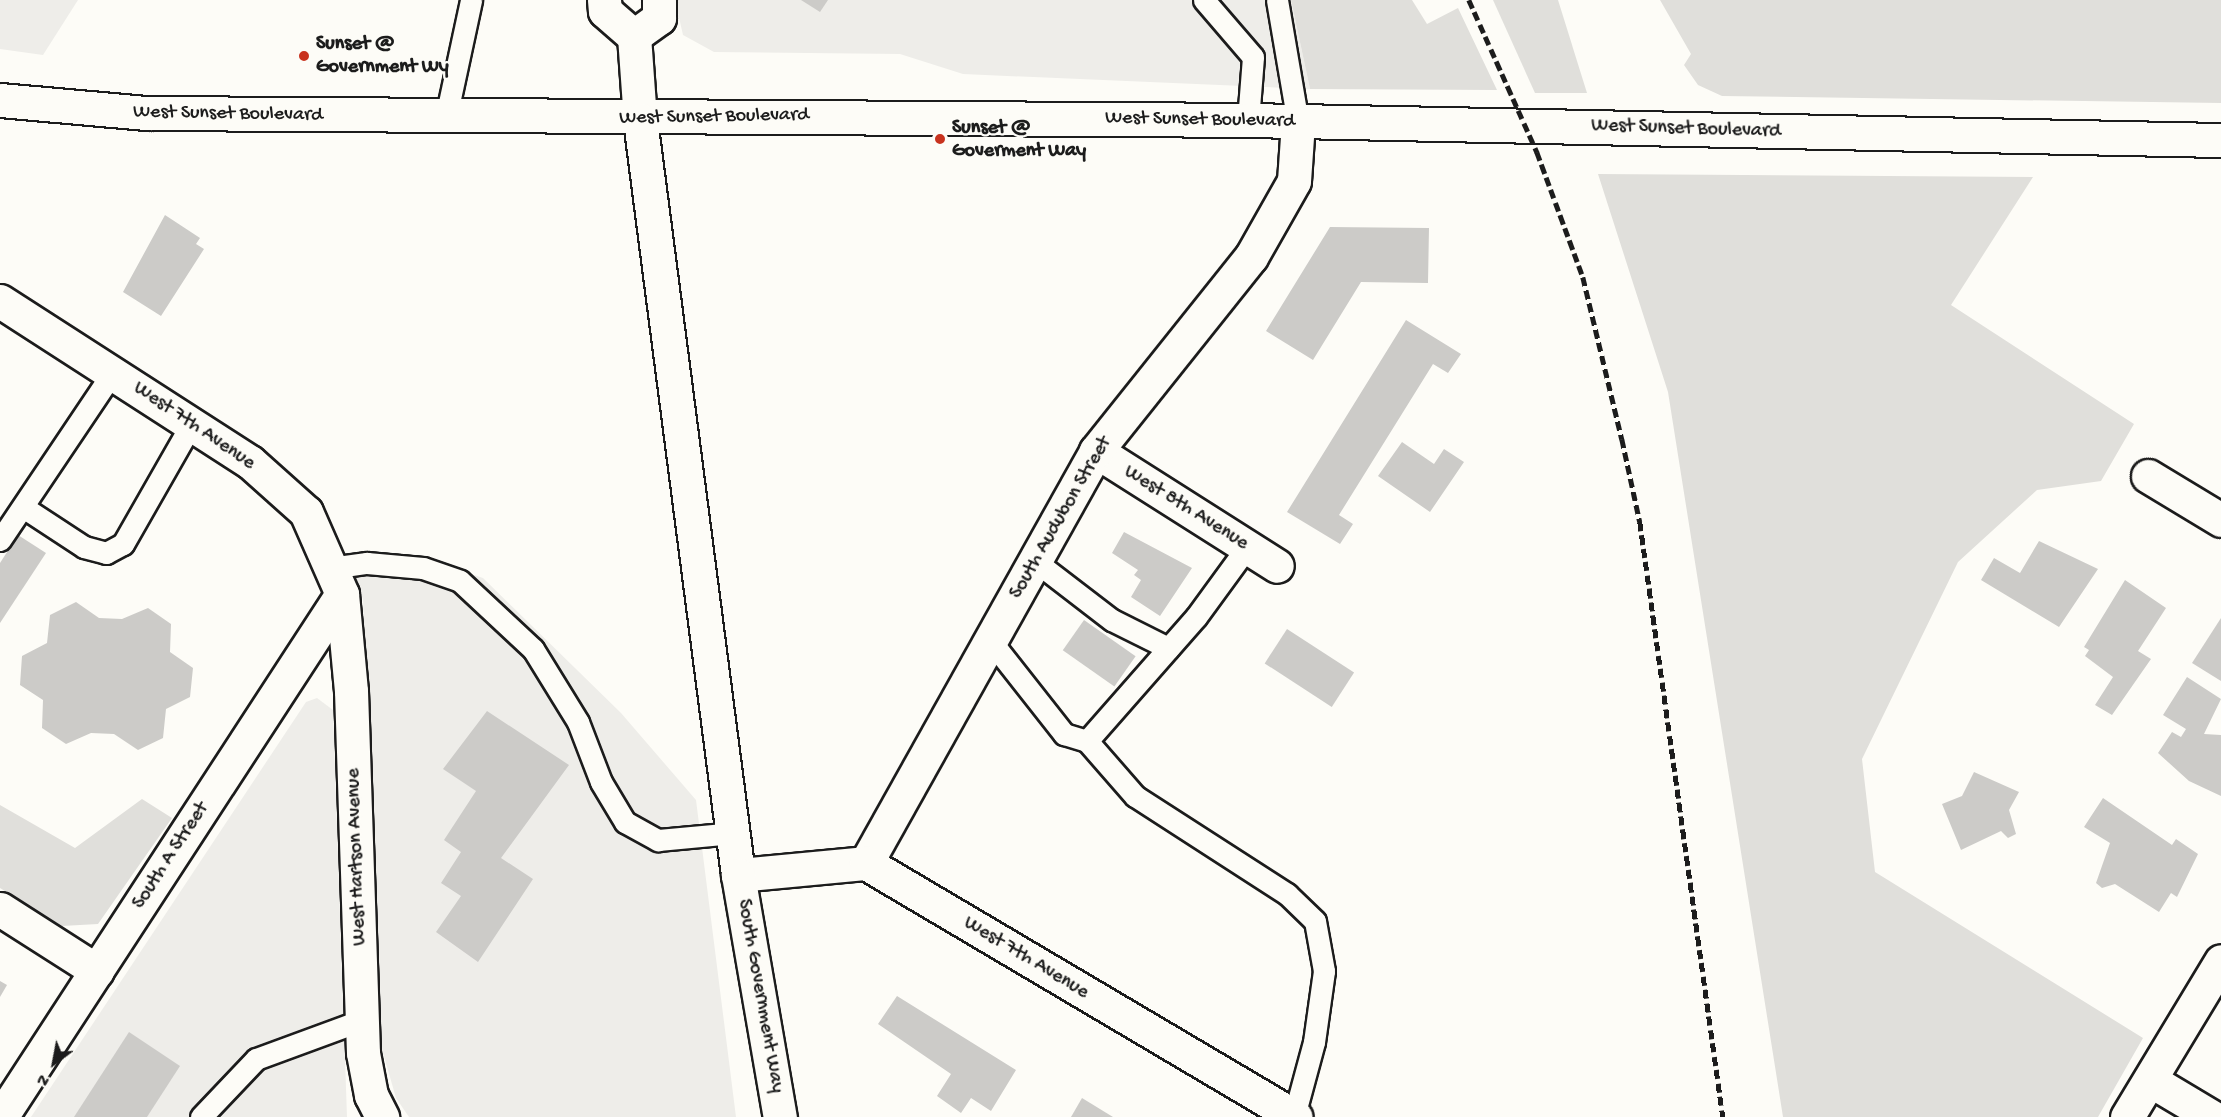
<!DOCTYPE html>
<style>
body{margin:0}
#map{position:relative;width:2221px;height:1117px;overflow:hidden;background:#fdfcf7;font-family:"Gochi Hand",sans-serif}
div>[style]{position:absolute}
.built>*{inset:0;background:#eeede9}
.green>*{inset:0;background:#e0dfdb}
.building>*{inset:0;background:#cccbc8;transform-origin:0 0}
.roads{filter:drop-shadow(2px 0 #1c1c1c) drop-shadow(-2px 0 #1c1c1c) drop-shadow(0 2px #1c1c1c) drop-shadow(0 -2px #1c1c1c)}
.service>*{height:21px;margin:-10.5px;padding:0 10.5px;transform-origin:10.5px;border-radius:10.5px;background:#fdfcf7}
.minor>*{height:33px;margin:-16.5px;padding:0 16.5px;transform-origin:16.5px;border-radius:16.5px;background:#fdfcf7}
.tertiary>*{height:33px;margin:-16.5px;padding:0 16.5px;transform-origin:16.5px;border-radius:16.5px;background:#fdfcf7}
.primary>*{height:33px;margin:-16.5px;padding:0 16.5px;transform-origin:16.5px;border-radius:16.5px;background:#fdfcf7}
.rail>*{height:4.5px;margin-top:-2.25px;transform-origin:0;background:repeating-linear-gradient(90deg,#1c1c1c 0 9px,transparent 0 13.5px)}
.dots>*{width:16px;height:16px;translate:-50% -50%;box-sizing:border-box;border:3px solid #fdfcf7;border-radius:50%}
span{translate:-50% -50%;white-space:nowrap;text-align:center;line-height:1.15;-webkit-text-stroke:4.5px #fdfcf7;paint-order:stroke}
.poi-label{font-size:20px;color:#1c1c1c;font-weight:700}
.left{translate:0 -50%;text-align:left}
.street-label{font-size:20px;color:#1c1c1c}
.north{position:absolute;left:24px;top:1033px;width:60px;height:60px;-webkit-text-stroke:4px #fdfcf7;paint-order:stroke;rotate:212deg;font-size:16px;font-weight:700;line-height:24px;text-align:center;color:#1c1c1c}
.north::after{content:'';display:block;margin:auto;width:21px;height:27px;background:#1c1c1c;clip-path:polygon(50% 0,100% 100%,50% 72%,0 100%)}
</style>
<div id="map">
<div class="built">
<div style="clip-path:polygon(0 0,78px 0,43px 55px,0 49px)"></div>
<div style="clip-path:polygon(675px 0,1291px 0,1310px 89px,963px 74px,900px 54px,714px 52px,683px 35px)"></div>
<div style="clip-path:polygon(418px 556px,483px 578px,621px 713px,696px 800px,736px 1117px,409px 1117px,396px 1098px,379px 1039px,363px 599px,347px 559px)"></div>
<div style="clip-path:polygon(317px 698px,333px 710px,347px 1117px,31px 1117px,306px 702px)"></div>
</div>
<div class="green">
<div style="clip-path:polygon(1291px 0,1412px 0,1427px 24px,1458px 8px,1497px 90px,1310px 89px)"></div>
<div style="clip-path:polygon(1493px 0,1558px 0,1587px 93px,1535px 93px)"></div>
<div style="clip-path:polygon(1660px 0,2221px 0,2221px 103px,1722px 96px,1698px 85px,1684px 65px,1691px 54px)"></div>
<div style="clip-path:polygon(1598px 174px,2033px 177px,1951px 305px,2134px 424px,2101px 481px,2037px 490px,1958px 562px,1862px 759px,1875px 872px,2143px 1038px,2098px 1117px,1783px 1117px,1668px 392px)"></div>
<div style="clip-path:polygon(142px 799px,172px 818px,98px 924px,62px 926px,0 888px,0 805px,75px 848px)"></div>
</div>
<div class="building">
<div style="clip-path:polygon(801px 0,828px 0,820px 12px)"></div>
<div style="clip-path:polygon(165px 215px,200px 238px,196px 244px,204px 249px,161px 316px,123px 292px)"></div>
<div style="clip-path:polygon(1330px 227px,1429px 228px,1428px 283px,1361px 282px,1313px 360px,1266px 331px)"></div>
<div style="clip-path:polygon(1406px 320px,1461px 354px,1448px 373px,1433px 364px,1339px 515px,1353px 524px,1340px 544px,1287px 512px)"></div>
<div style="clip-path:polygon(1402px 442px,1434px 464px,1444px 449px,1464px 462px,1430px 512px,1378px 476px)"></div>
<div style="clip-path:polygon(1124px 532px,1192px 568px,1160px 616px,1131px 597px,1141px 580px,1134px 575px,1138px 570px,1112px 553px)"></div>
<div style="clip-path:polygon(18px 535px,46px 553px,0 623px,0 563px)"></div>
<div style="clip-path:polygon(2039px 541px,2098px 569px,2059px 627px,1981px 580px,1994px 558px,2020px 573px)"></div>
<div style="clip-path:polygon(2125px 580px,2166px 608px,2138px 651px,2151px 659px,2112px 715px,2095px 705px,2113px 677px,2085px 656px,2089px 650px,2084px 647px)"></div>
<div style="clip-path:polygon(76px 602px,99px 618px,122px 619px,148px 608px,171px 624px,170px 652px,193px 668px,190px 697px,166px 709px,163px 738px,138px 750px,114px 734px,91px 733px,66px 744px,42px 728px,43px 700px,20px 685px,22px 656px,47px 643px,50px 615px)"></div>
<div style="clip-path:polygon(2221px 618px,2221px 681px,2192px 663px)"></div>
<div style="left:1084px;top:620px;width:63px;height:37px;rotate:35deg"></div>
<div style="left:1287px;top:629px;width:80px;height:41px;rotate:33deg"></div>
<div style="clip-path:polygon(2187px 677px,2221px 699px,2204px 734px,2221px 735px,2221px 796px,2189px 781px,2158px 753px,2172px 732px,2181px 737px,2186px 729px,2163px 715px)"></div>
<div style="clip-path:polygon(487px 711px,569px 765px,501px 858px,533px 879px,478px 962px,436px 932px,461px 896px,441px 883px,461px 852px,444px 840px,476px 791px,443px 769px)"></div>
<div style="clip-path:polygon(1974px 772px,2019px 792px,2009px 810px,2016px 834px,2008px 838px,2001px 831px,1961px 850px,1942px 804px,1962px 796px)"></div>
<div style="clip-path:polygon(2103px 798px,2172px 845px,2176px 839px,2198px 854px,2177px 897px,2171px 893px,2159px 912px,2115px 884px,2102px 888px,2096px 883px,2110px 843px,2084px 827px)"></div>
<div style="clip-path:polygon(0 981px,7px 985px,0 997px)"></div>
<div style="clip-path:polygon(897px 996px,1016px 1070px,991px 1111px,971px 1098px,961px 1113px,937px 1096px,951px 1074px,878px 1024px)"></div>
<div style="clip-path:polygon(129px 1032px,180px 1066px,147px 1117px,74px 1117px)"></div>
<div style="clip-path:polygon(1082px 1098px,1113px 1117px,1071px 1117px)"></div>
</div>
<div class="roads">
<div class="service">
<div style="left:1204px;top:0;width:75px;rotate:49.3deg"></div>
<div style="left:1253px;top:57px;width:63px;rotate:94.5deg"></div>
<div style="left:1277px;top:0;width:125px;rotate:80.3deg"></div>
<div style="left:446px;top:117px;width:120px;rotate:-77.9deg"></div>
<div style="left:23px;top:507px;width:73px;rotate:33.3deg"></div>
<div style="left:84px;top:547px;width:23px;rotate:15deg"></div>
<div style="left:106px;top:553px;width:19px;rotate:-28deg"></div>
<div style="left:123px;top:544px;width:139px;rotate:-60.3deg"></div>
<div style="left:0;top:540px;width:202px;rotate:-56.1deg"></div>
<div style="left:1035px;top:561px;width:97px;rotate:37.5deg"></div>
<div style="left:1112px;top:620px;width:63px;rotate:26.6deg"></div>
<div style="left:330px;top:568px;width:37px;rotate:-8deg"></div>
<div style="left:367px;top:563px;width:56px;rotate:5.1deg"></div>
<div style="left:423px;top:568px;width:39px;rotate:19deg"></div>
<div style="left:460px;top:581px;width:100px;rotate:43deg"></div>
<div style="left:533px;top:649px;width:86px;rotate:58.3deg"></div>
<div style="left:578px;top:722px;width:64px;rotate:69deg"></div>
<div style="left:601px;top:782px;width:47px;rotate:59deg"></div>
<div style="left:625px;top:822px;width:38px;rotate:29deg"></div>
<div style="left:658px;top:840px;width:75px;rotate:-5.3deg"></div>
<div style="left:990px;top:640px;width:120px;rotate:51.8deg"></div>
<div style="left:1064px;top:734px;width:24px;rotate:17deg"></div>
<div style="left:1087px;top:741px;width:165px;rotate:-48.7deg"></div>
<div style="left:1196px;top:617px;width:87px;rotate:-53.9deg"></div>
<div style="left:1087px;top:741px;width:73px;rotate:48.9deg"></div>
<div style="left:1135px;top:796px;width:181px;rotate:32.8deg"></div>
<div style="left:1287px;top:894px;width:39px;rotate:44deg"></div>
<div style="left:1315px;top:921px;width:51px;rotate:79.8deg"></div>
<div style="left:1324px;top:971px;width:72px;rotate:98deg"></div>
<div style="left:1314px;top:1042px;width:77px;rotate:105.1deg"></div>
<div style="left:201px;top:1117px;width:80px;rotate:-46.5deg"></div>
<div style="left:256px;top:1059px;width:113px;rotate:-20.2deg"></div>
</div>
<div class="minor">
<div style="left:0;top:301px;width:297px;rotate:32.8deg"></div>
<div style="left:250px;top:462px;width:75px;rotate:41.8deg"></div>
<div style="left:306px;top:512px;width:90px;rotate:66.3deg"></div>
<div style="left:342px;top:594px;width:97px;rotate:84.7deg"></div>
<div style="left:351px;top:691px;width:362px;rotate:88.1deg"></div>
<div style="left:363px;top:1053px;width:43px;rotate:79.2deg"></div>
<div style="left:371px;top:1095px;width:25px;rotate:63deg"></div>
<div style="left:1096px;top:451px;width:214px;rotate:32.4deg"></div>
<div style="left:2148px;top:476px;width:85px;rotate:31.1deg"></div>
<div style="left:866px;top:863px;width:472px;rotate:-60.8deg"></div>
<div style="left:1096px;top:451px;width:248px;rotate:-51.4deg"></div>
<div style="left:1251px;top:257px;width:87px;rotate:-60.5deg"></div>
<div style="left:1294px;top:181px;width:58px;rotate:-86.1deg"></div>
<div style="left:738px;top:875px;width:129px;rotate:-5.4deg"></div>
<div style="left:866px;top:863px;width:499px;rotate:30.6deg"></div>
<div style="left:0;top:909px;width:115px;rotate:32.6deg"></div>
<div style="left:2150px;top:1080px;width:72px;rotate:30.8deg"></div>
<div style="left:1px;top:1117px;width:624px;rotate:-56.9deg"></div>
<div style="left:2127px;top:1117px;width:182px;rotate:-58.9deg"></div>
</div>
<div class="tertiary">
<div style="left:604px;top:0;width:11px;rotate:85deg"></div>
<div style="left:605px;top:11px;width:38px;rotate:41deg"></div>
<div style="left:634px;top:36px;width:84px;rotate:85.9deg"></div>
<div style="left:634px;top:36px;width:31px;rotate:-36deg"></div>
<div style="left:659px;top:18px;width:18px;rotate:-90deg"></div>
</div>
<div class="primary">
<div style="left:0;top:100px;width:148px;rotate:5.1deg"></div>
<div style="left:147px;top:113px;width:1101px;rotate:0.36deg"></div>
<div style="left:1248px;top:120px;width:973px;rotate:1.18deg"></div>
<div style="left:640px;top:120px;width:761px;rotate:82.6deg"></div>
<div style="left:738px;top:875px;width:246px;rotate:80.2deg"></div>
</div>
</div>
<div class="rail">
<div style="left:1469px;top:0;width:167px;rotate:65.9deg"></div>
<div style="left:1537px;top:152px;width:133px;rotate:69.8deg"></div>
<div style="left:1583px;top:277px;width:167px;rotate:76.5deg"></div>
<div style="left:1622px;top:439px;width:85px;rotate:77.8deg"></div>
<div style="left:1640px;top:522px;width:601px;rotate:82.06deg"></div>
</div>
<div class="dots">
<div style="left:304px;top:56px;background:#c8321e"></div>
<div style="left:940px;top:139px;background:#c8321e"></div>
</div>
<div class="poi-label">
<span class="left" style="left:316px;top:56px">Sunset @<br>Government Wy</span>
<span class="left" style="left:952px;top:140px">Sunset @<br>Goverment Way</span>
</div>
<div class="street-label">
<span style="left:228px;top:114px;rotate:1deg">West Sunset Boulevard</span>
<span style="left:714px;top:117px;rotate:-1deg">West Sunset Boulevard</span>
<span style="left:1200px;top:120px;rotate:1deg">West Sunset Boulevard</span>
<span style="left:1686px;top:129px;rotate:2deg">West Sunset Boulevard</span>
<span style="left:194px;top:426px;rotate:34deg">West 7th Avenue</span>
<span style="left:1186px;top:508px;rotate:32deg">West 8th Avenue</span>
<span style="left:1061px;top:518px;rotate:-60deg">South Audubon Street</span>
<span style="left:171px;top:856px;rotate:-57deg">South A Street</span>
<span style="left:357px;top:857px;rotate:-92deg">West Hartson Avenue</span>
<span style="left:1026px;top:958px;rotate:31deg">West 7th Avenue</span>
<span style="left:760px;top:996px;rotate:80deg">South Government Way</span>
</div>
<div class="north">N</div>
</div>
